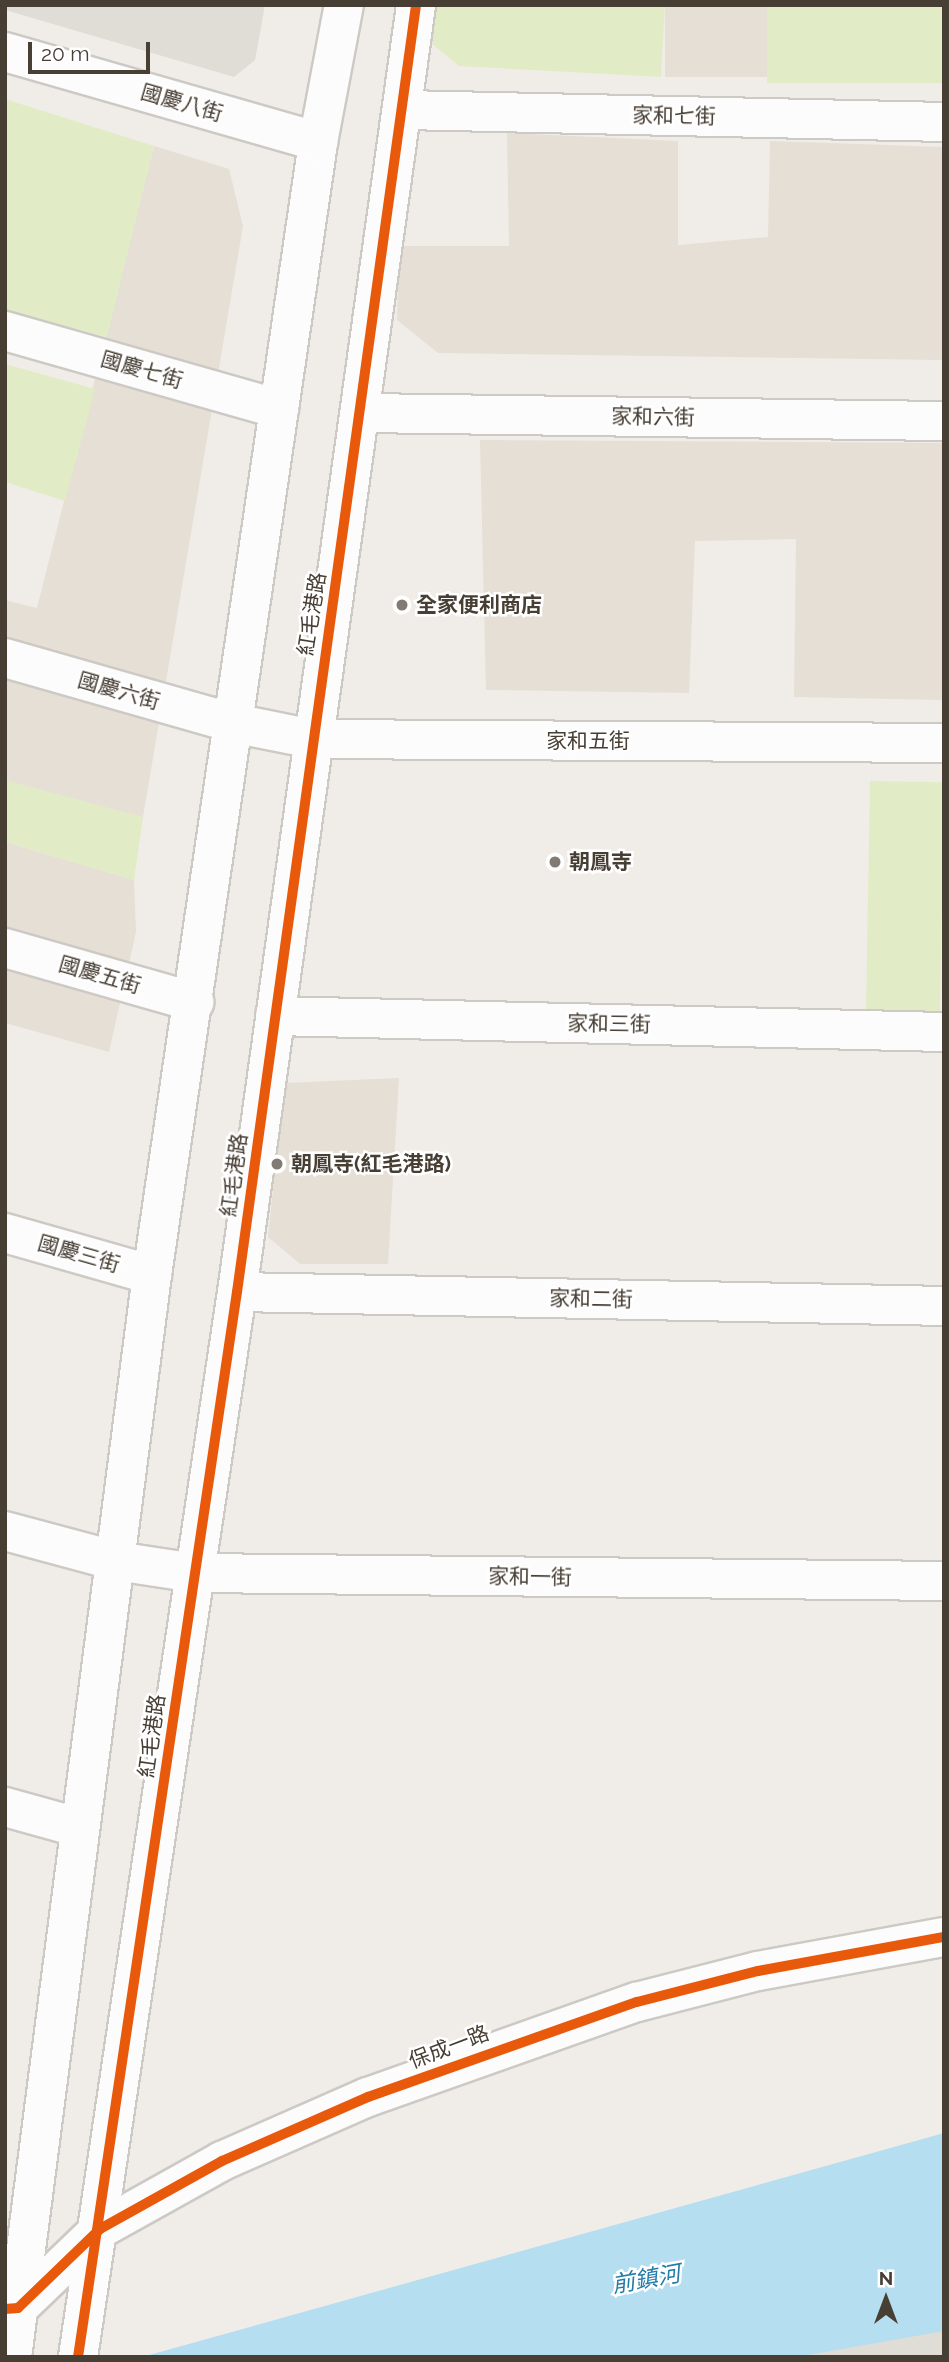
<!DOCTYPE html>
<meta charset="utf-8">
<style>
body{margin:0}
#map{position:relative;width:949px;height:2362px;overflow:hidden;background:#f0ede8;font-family:Raleway,"Noto Sans TC",sans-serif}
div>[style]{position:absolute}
.residential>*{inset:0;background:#e5dfd5;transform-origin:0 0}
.industrial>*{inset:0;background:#e0dcd6}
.green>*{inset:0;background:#e1ecc6;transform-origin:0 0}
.water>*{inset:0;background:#b6def1}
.roads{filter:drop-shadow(2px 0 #cdc9c4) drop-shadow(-2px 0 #cdc9c4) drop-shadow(0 2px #cdc9c4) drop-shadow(0 -2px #cdc9c4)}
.minor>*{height:38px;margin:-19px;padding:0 19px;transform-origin:19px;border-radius:19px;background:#fdfcfc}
.cycleway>*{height:10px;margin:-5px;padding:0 5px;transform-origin:5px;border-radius:5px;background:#e8590c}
.dots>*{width:19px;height:19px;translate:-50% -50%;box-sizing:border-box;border:4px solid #fff;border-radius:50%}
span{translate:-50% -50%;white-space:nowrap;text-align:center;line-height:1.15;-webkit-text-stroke:5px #fff;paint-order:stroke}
.street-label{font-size:21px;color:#473e34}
.poi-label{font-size:21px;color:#473e34;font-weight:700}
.left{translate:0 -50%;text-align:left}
.water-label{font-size:23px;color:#237caa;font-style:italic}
.frame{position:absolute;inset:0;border:7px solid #473e34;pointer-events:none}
.north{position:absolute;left:851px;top:2264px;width:70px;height:70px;-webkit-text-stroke:5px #fff;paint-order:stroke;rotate:0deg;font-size:19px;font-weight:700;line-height:28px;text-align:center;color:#473e34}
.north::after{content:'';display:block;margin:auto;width:24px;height:32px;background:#473e34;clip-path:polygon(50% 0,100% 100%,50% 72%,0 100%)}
.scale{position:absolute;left:28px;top:42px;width:122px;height:32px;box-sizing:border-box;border:4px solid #473e34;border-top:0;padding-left:9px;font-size:21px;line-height:24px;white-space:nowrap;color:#473e34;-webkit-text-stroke:5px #fff;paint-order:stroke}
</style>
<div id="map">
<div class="residential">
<div style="left:665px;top:5px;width:102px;height:72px"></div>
<div style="clip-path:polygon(507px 133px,678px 141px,678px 245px,768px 237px,770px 141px,944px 147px,944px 360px,438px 353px,397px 320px,399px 246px,509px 246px)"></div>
<div style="clip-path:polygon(154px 146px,229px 169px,243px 226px,143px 817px,5px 783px,5px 600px,37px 608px)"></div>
<div style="clip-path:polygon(480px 440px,944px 443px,944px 700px,794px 697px,796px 539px,695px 541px,689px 693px,486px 690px)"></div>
<div style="clip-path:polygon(5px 842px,134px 880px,136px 932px,109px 1052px,5px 1023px)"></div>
<div style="clip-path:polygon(399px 1078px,388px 1264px,300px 1264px,268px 1237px,284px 1083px)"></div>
</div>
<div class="industrial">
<div style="clip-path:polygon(5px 5px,265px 5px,255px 60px,234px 77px,5px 10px)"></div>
<div style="clip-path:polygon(944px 2303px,944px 2357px,712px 2357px)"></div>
</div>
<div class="green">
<div style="clip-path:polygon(437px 5px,665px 5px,661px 77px,459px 66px,431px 43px)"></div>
<div style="left:767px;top:5px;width:177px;height:78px"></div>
<div style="clip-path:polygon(5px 99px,154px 146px,107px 337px,5px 310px)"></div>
<div style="clip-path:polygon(5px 364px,95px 389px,65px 501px,5px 482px)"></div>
<div style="clip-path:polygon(5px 780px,143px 817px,134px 880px,5px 842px)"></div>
<div style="left:870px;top:781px;width:74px;height:235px;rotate:1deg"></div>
</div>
<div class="water">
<div style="clip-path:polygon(944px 2133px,944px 2331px,797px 2357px,142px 2357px)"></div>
</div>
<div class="roads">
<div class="minor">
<div style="left:5px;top:52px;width:326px;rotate:16deg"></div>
<div style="left:404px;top:110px;width:540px;rotate:1.27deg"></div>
<div style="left:5px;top:331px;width:285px;rotate:15.9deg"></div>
<div style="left:362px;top:413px;width:582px;rotate:0.79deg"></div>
<div style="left:5px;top:658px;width:237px;rotate:15.9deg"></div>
<div style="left:233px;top:723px;width:82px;rotate:11.3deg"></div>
<div style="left:313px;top:739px;width:631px;rotate:0.36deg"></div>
<div style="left:5px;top:948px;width:197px;rotate:15.9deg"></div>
<div style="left:275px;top:1016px;width:669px;rotate:1.37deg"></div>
<div style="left:5px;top:1233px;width:153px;rotate:15.9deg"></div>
<div style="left:237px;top:1292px;width:707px;rotate:1.13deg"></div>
<div style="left:5px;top:1531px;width:115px;rotate:15.1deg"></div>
<div style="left:116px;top:1561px;width:80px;rotate:8.6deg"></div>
<div style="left:195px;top:1573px;width:749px;rotate:0.61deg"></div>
<div style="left:5px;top:1807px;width:75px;rotate:15.5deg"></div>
<div style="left:11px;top:2309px;width:7px;rotate:-8deg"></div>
<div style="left:18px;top:2308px;width:114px;rotate:-43.9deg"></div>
<div style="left:100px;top:2229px;width:140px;rotate:-29.1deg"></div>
<div style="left:222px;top:2161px;width:159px;rotate:-23.7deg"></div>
<div style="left:368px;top:2097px;width:285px;rotate:-19.5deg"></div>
<div style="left:637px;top:2002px;width:125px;rotate:-14.4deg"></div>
<div style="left:758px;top:1971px;width:189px;rotate:-10.4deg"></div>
<div style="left:12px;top:2357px;width:1091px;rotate:-82.63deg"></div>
<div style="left:152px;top:1275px;width:1145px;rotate:-81.66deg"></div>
<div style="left:318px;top:142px;width:139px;rotate:-79.3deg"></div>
<div style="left:78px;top:2357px;width:1077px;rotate:-81.51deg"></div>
<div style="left:237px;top:1292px;width:1299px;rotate:-82.08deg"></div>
</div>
</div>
<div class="cycleway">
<div style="left:5px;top:2309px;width:13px;rotate:-4deg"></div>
<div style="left:18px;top:2308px;width:114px;rotate:-43.9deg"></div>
<div style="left:100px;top:2229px;width:140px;rotate:-29.1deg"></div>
<div style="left:222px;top:2161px;width:159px;rotate:-23.7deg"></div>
<div style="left:368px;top:2097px;width:285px;rotate:-19.5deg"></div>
<div style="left:637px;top:2002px;width:125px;rotate:-14.4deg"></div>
<div style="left:758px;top:1971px;width:189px;rotate:-10.4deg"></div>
<div style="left:78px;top:2357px;width:1077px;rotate:-81.51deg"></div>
<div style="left:237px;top:1292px;width:1299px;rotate:-82.08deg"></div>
</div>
<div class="dots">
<div style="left:402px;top:605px;background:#827b73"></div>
<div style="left:555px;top:862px;background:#827b73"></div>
<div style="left:277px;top:1164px;background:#827b73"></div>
</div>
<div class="street-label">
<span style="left:182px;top:103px;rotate:16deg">國慶八街</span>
<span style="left:674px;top:116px;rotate:1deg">家和七街</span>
<span style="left:142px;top:370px;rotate:16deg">國慶七街</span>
<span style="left:653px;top:417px;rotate:1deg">家和六街</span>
<span style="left:312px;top:614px;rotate:-81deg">紅毛港路</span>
<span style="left:119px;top:691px;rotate:16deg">國慶六街</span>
<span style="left:588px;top:741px">家和五街</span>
<span style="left:100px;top:975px;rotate:16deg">國慶五街</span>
<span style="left:609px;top:1024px;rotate:1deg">家和三街</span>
<span style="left:234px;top:1175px;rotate:-82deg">紅毛港路</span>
<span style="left:79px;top:1254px;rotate:16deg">國慶三街</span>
<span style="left:591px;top:1299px;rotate:1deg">家和二街</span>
<span style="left:530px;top:1577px;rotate:1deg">家和一街</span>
<span style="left:152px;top:1736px;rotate:-82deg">紅毛港路</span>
<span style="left:449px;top:2047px;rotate:-21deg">保成一路</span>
</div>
<div class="poi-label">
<span class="left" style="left:416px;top:605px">全家便利商店</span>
<span class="left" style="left:569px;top:862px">朝鳳寺</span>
<span class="left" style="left:291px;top:1164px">朝鳳寺(紅毛港路)</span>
</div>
<div class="water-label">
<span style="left:646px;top:2279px;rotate:-10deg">前鎮河</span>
</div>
<div class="frame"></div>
<div class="north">N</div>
<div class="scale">20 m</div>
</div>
